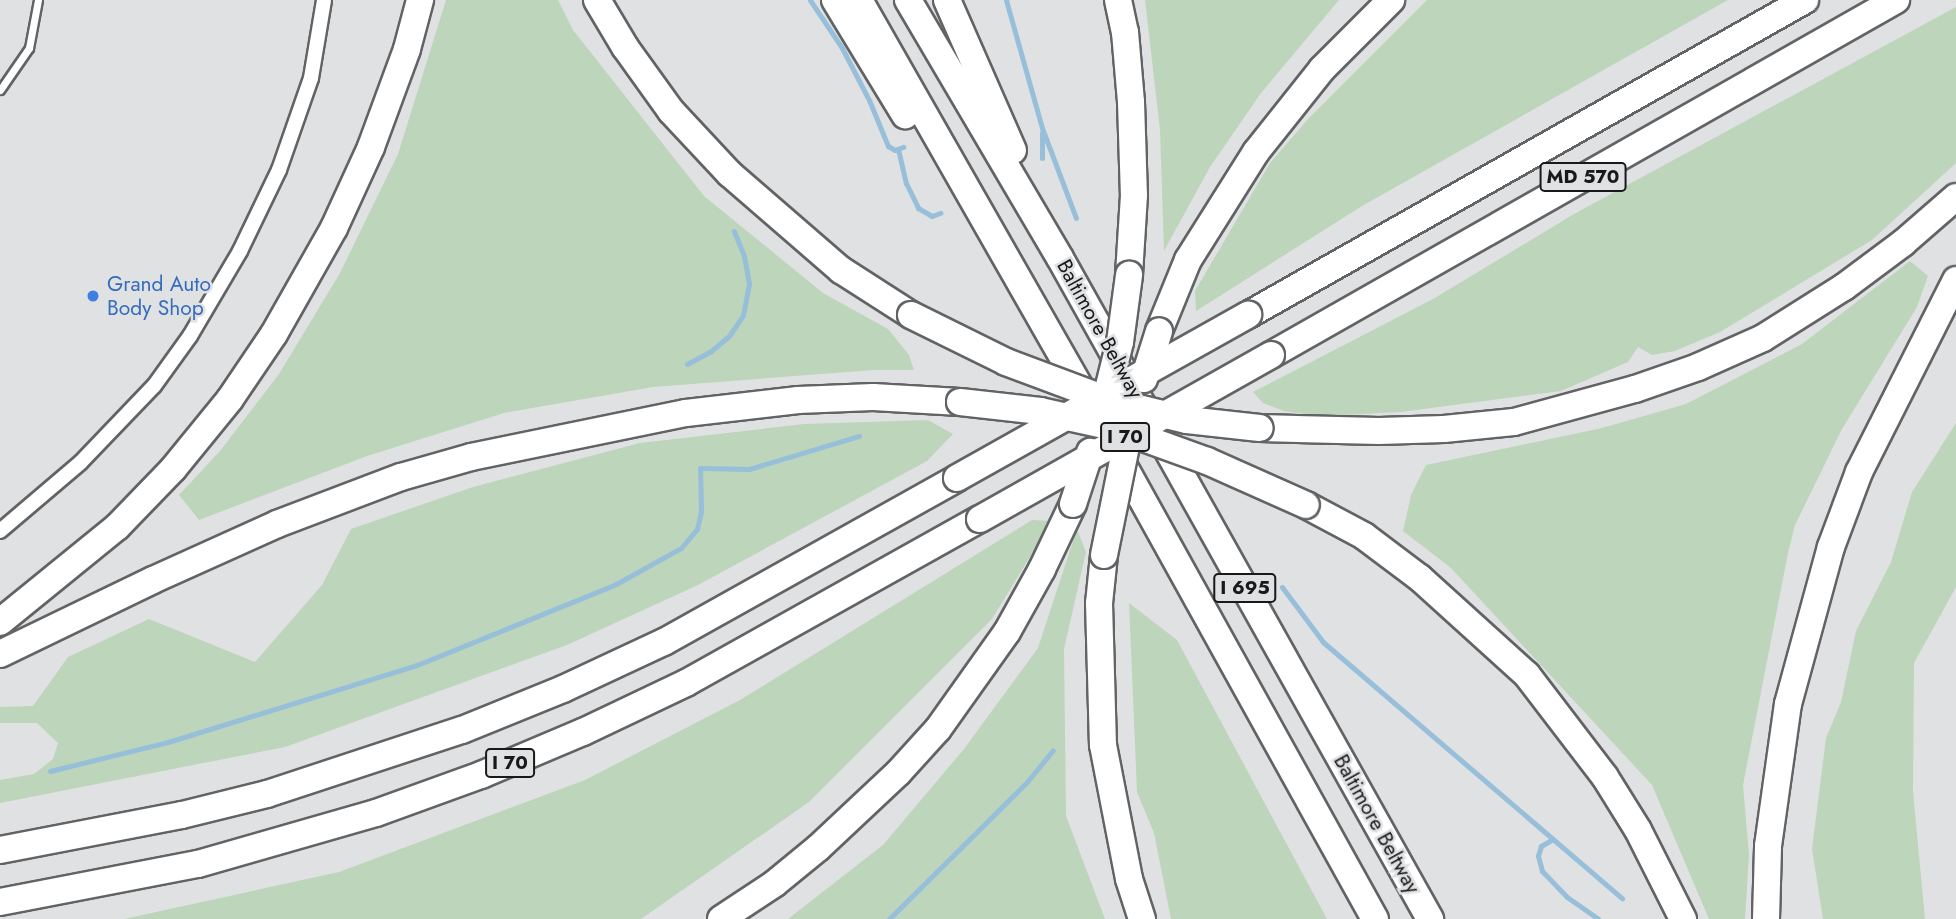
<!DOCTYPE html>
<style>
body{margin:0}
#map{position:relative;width:1956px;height:919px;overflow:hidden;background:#e0e1e3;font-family:Jost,sans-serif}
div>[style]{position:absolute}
.green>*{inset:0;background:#bdd5ba}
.stream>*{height:5px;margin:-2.5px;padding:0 2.5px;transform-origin:2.5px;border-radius:2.5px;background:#98bfda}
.roads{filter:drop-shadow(2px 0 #626365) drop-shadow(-2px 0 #626365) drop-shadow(0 2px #626365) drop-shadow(0 -2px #626365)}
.service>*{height:7px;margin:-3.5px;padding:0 3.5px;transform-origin:3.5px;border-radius:3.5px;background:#fff}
.minor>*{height:14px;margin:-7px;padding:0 7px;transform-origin:7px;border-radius:7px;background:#fff}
.motorway>*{height:26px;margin:-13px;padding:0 13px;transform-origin:13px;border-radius:13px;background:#fff}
.bridges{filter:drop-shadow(2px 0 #626365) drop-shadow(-2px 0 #626365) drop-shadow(0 2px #626365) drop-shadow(0 -2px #626365)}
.motorway-bridge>*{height:26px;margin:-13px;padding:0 13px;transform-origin:13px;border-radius:13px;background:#fff}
.dots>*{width:19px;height:19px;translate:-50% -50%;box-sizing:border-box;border:4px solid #e0e1e3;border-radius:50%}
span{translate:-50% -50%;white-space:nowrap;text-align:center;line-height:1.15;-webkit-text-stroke:5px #e0e1e3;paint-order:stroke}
.shield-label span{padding:2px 5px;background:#e0e1e3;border:2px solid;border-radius:5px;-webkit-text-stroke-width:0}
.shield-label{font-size:19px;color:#19191a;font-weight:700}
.shop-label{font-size:21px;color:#366cbe}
.left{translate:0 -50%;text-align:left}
.street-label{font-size:21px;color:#19191a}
</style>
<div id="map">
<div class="green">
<div style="clip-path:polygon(446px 0,558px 0,573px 30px,704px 196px,823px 293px,888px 329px,909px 355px,914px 370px,874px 370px,653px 387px,504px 413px,367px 456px,199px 520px,179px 495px,220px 451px,279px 374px,340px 273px,398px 154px)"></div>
<div style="clip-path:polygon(1145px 0,1339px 0,1261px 93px,1210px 167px,1164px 251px,1160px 130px)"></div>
<div style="clip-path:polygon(1427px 0,1728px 0,1362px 206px,1196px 311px,1195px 291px,1270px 163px,1309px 118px)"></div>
<div style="clip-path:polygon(1956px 7px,1956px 163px,1872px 240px,1720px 332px,1675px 351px,1652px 355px,1638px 347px,1628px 362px,1561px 391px,1401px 412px,1320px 416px,1284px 411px,1263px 403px,1253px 392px,1433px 299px,1574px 214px)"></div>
<div style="clip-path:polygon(1910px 261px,1928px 276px,1917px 307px,1842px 429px,1795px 525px,1788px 553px,1743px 785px,1749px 855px,1745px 919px,1709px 919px,1652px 785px,1451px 568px,1403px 531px,1411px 495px,1426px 465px,1602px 428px,1686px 404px,1802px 344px)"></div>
<div style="clip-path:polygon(928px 420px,953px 434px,927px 461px,698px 585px,567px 645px,285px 747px,0 803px,0 780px,34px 774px,53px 759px,58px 743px,37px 723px,0 723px,0 707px,33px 706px,68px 657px,149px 619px,255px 662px,322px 585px,351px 529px,473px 487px,640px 443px,804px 424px)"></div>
<div style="clip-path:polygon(1956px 423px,1956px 587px,1914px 663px,1913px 791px,1925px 919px,1823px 919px,1812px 849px,1826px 738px,1841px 702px,1856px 631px,1891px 562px,1912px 492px)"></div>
<div style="clip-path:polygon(1032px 520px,1052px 521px,992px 619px,809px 802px,641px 919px,124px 919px,339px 872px,585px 780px,740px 700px)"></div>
<div style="clip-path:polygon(1077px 529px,1086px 552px,1064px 649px,1066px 816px,1105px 919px,788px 919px,883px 845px,964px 749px,1038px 648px)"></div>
<div style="clip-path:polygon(1129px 603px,1177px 640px,1327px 919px,1171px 919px,1154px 833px,1137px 792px)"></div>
</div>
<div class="stream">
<div style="left:810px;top:0;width:58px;rotate:56.3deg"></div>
<div style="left:842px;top:48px;width:59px;rotate:62.6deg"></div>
<div style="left:869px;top:100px;width:50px;rotate:67.6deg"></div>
<div style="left:888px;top:146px;width:8px;rotate:30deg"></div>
<div style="left:895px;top:150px;width:9px;rotate:-21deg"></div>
<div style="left:1006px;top:0;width:133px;rotate:74.3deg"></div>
<div style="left:1042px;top:128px;width:96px;rotate:69.3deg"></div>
<div style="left:1042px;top:133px;width:25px;rotate:90deg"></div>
<div style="left:898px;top:149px;width:35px;rotate:77deg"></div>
<div style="left:906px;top:183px;width:28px;rotate:64deg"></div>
<div style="left:918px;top:208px;width:16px;rotate:30deg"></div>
<div style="left:932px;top:216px;width:9px;rotate:-21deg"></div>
<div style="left:687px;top:364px;width:27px;rotate:-28deg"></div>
<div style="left:711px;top:351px;width:23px;rotate:-40deg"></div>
<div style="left:729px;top:336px;width:25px;rotate:-56deg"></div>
<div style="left:743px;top:315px;width:32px;rotate:-79deg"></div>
<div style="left:749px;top:284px;width:28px;rotate:-100deg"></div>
<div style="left:744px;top:256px;width:27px;rotate:-112deg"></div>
<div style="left:1282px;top:587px;width:69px;rotate:53.3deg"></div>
<div style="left:1323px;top:642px;width:394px;rotate:40.6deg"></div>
<div style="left:50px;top:771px;width:122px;rotate:-13.8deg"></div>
<div style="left:168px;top:742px;width:261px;rotate:-17.2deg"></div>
<div style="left:417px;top:665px;width:215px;rotate:-22.1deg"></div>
<div style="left:616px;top:584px;width:74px;rotate:-29deg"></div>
<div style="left:681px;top:548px;width:25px;rotate:-50deg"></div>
<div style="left:697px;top:529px;width:18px;rotate:-77deg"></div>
<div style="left:701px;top:511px;width:43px;rotate:-91.3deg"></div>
<div style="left:700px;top:468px;width:49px;rotate:1.2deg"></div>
<div style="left:749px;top:469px;width:115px;rotate:-16.7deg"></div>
<div style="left:1553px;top:839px;width:14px;rotate:150deg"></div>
<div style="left:1541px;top:846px;width:10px;rotate:107deg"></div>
<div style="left:1538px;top:856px;width:16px;rotate:75deg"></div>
<div style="left:1542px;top:871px;width:36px;rotate:46deg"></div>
<div style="left:1567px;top:897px;width:38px;rotate:35deg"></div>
<div style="left:889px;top:919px;width:194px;rotate:-44.8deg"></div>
<div style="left:1027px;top:782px;width:41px;rotate:-50.9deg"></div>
</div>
<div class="roads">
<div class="service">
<div style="left:0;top:90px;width:51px;rotate:-55.4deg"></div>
<div style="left:29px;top:48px;width:49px;rotate:-79.4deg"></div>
</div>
<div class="minor">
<div style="left:0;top:531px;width:106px;rotate:-40.4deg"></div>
<div style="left:81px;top:462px;width:105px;rotate:-46.2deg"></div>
<div style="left:154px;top:386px;width:62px;rotate:-54.2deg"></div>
<div style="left:190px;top:336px;width:99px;rotate:-59.5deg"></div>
<div style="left:240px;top:251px;width:90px;rotate:-64.3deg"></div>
<div style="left:279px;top:170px;width:97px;rotate:-70.8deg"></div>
<div style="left:311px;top:78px;width:79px;rotate:-80.5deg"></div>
</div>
<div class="motorway">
<div style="left:597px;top:0;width:55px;rotate:59.2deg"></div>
<div style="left:625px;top:47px;width:79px;rotate:54.3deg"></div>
<div style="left:671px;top:111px;width:86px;rotate:46.9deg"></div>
<div style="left:730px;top:174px;width:147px;rotate:40.9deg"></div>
<div style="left:841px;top:270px;width:83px;rotate:32.7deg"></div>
<div style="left:835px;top:0;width:135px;rotate:58.7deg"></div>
<div style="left:859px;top:0;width:465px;rotate:60.3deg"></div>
<div style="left:908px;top:0;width:299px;rotate:59.5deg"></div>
<div style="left:1060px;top:258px;width:758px;rotate:60.76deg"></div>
<div style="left:947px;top:0;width:164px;rotate:66.3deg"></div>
<div style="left:1118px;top:0;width:33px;rotate:78deg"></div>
<div style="left:1125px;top:32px;width:70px;rotate:85.1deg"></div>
<div style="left:1131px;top:102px;width:93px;rotate:88.2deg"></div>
<div style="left:1134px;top:195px;width:80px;rotate:93.6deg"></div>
<div style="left:1248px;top:315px;width:640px;rotate:-29.49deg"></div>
<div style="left:1159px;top:331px;width:77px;rotate:-67.8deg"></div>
<div style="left:1188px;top:260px;width:128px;rotate:-57.8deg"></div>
<div style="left:1256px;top:152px;width:106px;rotate:-51.5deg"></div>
<div style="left:1322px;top:69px;width:98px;rotate:-45deg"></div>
<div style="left:1271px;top:355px;width:719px;rotate:-29.6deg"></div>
<div style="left:1260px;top:428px;width:119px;rotate:1.4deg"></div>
<div style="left:1379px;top:431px;width:65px;rotate:-1.8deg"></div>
<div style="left:1444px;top:429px;width:70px;rotate:-5.7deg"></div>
<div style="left:1514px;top:422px;width:125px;rotate:-15.3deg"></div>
<div style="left:1635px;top:389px;width:67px;rotate:-19.2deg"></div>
<div style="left:1698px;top:367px;width:71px;rotate:-24deg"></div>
<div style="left:1763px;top:338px;width:96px;rotate:-32.2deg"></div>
<div style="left:1844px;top:287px;width:74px;rotate:-36.7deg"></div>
<div style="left:1903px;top:243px;width:70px;rotate:-41deg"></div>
<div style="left:1116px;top:452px;width:534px;rotate:60.99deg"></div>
<div style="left:1306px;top:505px;width:66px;rotate:28.1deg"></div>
<div style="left:1364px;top:536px;width:70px;rotate:36.9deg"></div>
<div style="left:1420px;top:578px;width:144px;rotate:42.2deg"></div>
<div style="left:1527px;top:675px;width:128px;rotate:52.6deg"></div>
<div style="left:1605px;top:777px;width:62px;rotate:58.1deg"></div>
<div style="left:1638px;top:830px;width:100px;rotate:63.2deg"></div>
<div style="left:1104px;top:555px;width:48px;rotate:95.9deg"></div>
<div style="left:1099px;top:603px;width:142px;rotate:88.4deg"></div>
<div style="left:1103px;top:745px;width:136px;rotate:79deg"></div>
<div style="left:1129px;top:879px;width:42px;rotate:72deg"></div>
<div style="left:0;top:622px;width:151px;rotate:-39.1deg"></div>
<div style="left:117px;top:527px;width:81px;rotate:-46deg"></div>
<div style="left:173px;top:469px;width:90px;rotate:-50.8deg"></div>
<div style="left:230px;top:399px;width:78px;rotate:-55.9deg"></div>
<div style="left:274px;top:334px;width:122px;rotate:-60.5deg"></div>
<div style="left:334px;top:228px;width:89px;rotate:-65.4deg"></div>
<div style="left:371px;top:147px;width:104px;rotate:-69.8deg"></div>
<div style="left:407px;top:49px;width:51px;rotate:-75.1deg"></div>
<div style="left:0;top:654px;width:170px;rotate:-25.8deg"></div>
<div style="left:153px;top:580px;width:136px;rotate:-24.3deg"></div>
<div style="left:277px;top:524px;width:133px;rotate:-20.8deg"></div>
<div style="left:401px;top:477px;width:73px;rotate:-15.9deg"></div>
<div style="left:471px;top:457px;width:219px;rotate:-11.6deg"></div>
<div style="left:686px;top:413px;width:113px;rotate:-6.6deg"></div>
<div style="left:798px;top:400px;width:75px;rotate:-2.3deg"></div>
<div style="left:873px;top:397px;width:87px;rotate:3.3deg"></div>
<div style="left:0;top:850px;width:185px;rotate:-10.9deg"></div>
<div style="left:182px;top:815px;width:88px;rotate:-13.9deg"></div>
<div style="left:267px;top:794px;width:205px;rotate:-18.2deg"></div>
<div style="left:462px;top:730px;width:109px;rotate:-22.1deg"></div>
<div style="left:563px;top:689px;width:111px;rotate:-25deg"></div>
<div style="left:664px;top:642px;width:336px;rotate:-29.2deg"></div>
<div style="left:0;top:902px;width:202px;rotate:-10.9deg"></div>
<div style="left:198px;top:864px;width:185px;rotate:-16deg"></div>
<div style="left:376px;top:813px;width:112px;rotate:-19.9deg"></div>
<div style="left:481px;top:775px;width:111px;rotate:-22.9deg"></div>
<div style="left:583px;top:732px;width:114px;rotate:-25.4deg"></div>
<div style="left:686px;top:683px;width:337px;rotate:-29.2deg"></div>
<div style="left:721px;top:919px;width:64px;rotate:-33.4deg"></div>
<div style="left:774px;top:884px;width:57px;rotate:-39.3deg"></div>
<div style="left:818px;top:848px;width:110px;rotate:-43.2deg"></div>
<div style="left:898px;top:773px;width:59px;rotate:-47.7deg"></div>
<div style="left:938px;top:729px;width:119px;rotate:-54.6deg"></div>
<div style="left:1007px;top:632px;width:72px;rotate:-60.9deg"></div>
<div style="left:1042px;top:569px;width:72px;rotate:-64.5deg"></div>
<div style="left:1766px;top:919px;width:73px;rotate:-88.4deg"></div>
<div style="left:1768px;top:846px;width:143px;rotate:-82deg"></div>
<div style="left:1788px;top:704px;width:163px;rotate:-74.7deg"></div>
<div style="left:1831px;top:547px;width:80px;rotate:-69.5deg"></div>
<div style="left:1859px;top:472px;width:215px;rotate:-63.2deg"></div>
</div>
</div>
<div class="bridges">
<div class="motorway-bridge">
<div style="left:911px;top:315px;width:106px;rotate:26.3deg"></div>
<div style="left:1006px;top:362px;width:114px;rotate:20.5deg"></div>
<div style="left:1113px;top:402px;width:76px;rotate:13.7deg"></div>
<div style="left:1187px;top:420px;width:73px;rotate:6.3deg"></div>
<div style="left:1144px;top:379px;width:50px;rotate:-72.6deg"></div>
<div style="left:960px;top:402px;width:81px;rotate:6.4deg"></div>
<div style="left:1040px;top:411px;width:75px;rotate:12.4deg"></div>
<div style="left:1113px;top:427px;width:100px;rotate:19.9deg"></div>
<div style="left:1207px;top:461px;width:108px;rotate:24deg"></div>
<div style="left:1105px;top:402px;width:62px;rotate:-76deg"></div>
<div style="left:1120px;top:342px;width:68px;rotate:-82.3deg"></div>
<div style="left:957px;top:478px;width:334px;rotate:-29.3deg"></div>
<div style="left:1073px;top:504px;width:55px;rotate:-71.9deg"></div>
<div style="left:980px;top:519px;width:334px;rotate:-29.4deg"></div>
<div style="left:1104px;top:555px;width:132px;rotate:-78.6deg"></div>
</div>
</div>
<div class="dots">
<div style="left:93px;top:296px;background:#3f7fe0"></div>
</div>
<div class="shield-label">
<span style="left:1583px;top:177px">MD 570</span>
<span style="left:1125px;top:437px">I 70</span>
<span style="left:1245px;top:588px">I 695</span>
<span style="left:510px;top:763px">I 70</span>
</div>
<div class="shop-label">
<span class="left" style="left:107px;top:296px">Grand Auto<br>Body Shop</span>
</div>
<div class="street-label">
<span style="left:1100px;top:329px;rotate:61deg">Baltimore Beltway</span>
<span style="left:1377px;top:824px;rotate:61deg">Baltimore Beltway</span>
</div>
</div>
